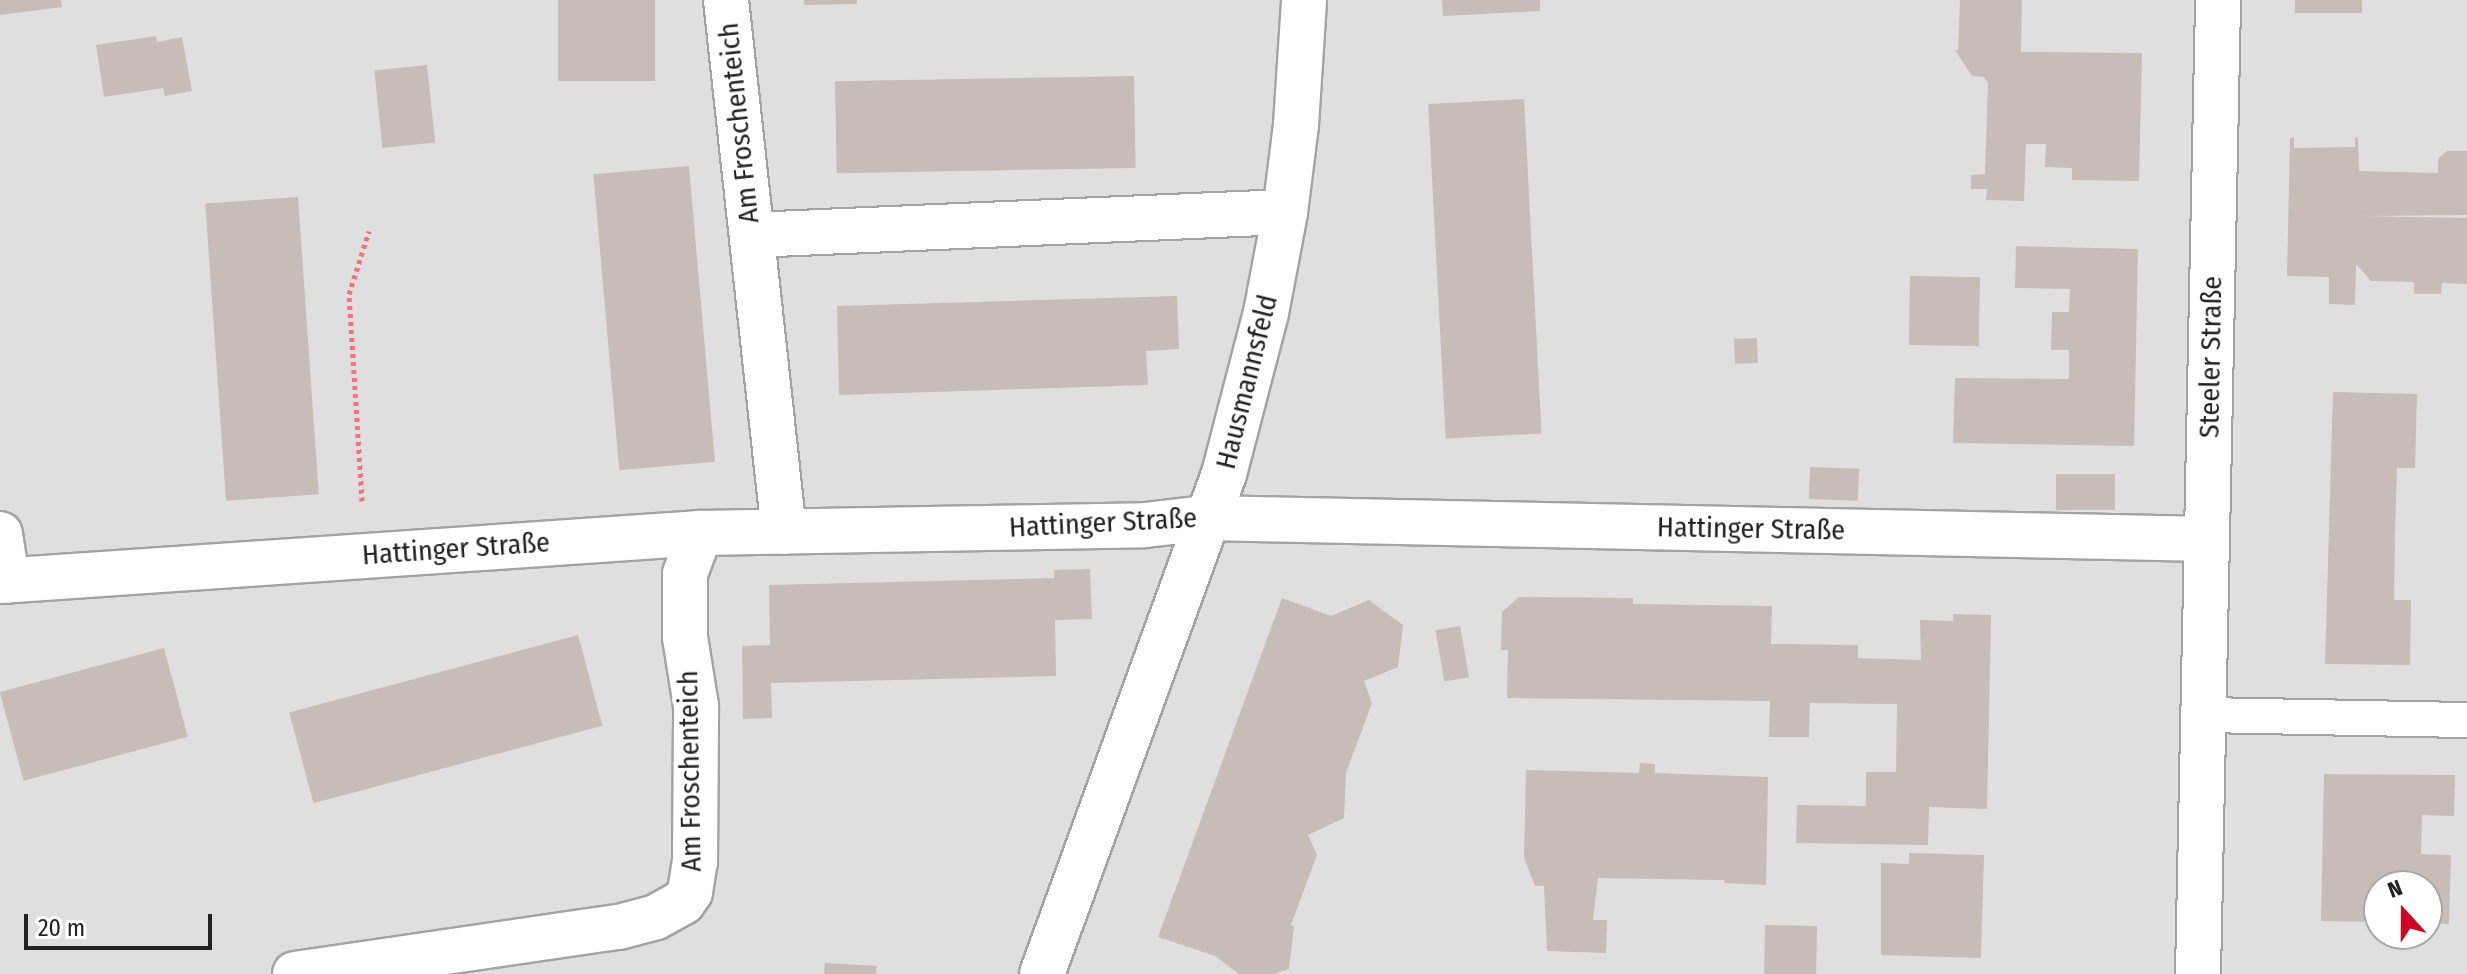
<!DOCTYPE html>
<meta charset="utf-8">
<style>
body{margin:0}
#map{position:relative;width:2467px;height:974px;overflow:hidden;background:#f2ede9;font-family:"Fira Sans Condensed",sans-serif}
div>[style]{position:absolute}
.residential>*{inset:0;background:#e0dfdf}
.building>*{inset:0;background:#c7bcb8;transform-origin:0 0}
.path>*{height:5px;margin-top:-2.5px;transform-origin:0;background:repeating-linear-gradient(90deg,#fb7179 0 4px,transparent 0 8px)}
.roads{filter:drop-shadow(2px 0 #a3a3a3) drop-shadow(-2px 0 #a3a3a3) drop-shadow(0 2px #a3a3a3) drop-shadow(0 -2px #a3a3a3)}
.lane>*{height:34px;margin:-17px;padding:0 17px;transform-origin:17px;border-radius:17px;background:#fff}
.street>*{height:44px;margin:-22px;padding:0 22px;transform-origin:22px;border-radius:22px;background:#fff}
span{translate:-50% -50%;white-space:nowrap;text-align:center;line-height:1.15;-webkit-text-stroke:8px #fff;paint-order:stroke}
.street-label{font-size:28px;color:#222}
.north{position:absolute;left:2363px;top:870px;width:80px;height:80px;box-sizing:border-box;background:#fff;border:2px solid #a7a7a7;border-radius:50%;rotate:339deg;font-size:22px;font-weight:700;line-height:32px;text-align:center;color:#222}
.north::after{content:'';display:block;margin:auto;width:28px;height:36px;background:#d40023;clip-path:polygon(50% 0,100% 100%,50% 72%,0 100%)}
.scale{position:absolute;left:24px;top:914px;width:188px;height:36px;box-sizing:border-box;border:4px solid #222;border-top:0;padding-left:10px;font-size:24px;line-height:28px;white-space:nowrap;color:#222;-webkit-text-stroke:6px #fff;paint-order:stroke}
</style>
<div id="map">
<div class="residential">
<div style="clip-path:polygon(evenodd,0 0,2467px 0,2467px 974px,0 974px,0 0,2379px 886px,2427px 886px,2427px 934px,2379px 934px,2379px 886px)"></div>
</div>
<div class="building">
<div style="clip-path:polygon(0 0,61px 0,62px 7px,0 15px)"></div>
<div style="left:558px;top:0;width:97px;height:81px"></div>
<div style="clip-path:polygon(804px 0,857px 0,857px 4px,804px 5px)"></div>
<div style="clip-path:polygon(1442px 0,1540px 0,1540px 11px,1443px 16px)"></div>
<div style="clip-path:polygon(1960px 0,2022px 0,2021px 52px,2142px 53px,2139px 181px,2072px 180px,2072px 168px,2045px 167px,2046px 144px,2026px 144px,2024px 201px,1986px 200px,1987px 189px,1971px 189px,1971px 175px,1985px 174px,1988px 83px,1984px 77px,1972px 76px,1955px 50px,1958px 50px)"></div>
<div style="left:2295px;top:0;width:67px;height:13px"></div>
<div style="clip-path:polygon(156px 36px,157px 42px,182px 37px,192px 91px,165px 96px,163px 88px,104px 97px,96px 45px)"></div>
<div style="left:427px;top:65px;width:78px;height:53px;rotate:84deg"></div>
<div style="left:1134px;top:76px;width:92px;height:299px;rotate:89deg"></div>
<div style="left:1524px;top:99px;width:335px;height:96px;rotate:87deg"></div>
<div style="clip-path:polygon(2294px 137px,2294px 148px,2355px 147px,2355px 138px,2358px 138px,2359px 171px,2438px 173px,2438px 159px,2447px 151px,2467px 151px,2467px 215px,2357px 216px,2467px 218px,2467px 284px,2442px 283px,2441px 294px,2414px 294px,2414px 282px,2371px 281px,2356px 264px,2355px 305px,2329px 304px,2329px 277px,2287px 276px,2290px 138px)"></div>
<div style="left:689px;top:166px;width:297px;height:96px;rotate:85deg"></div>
<div style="left:298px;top:197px;width:298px;height:93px;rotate:86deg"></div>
<div style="clip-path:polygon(2016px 246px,2138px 249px,2134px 446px,1953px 443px,1955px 378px,2069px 379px,2069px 350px,2051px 350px,2052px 312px,2069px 312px,2070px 289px,2015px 288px)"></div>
<div style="left:1910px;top:276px;width:70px;height:69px;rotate:1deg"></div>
<div style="clip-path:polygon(1177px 296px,1179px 349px,1146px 351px,1148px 385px,839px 395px,837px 306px)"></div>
<div style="left:1757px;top:338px;width:25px;height:23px;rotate:88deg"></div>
<div style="clip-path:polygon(2333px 392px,2417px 394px,2415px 468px,2397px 468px,2395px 535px,2394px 600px,2411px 600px,2410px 665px,2325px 664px)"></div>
<div style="left:1810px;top:467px;width:49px;height:32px;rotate:2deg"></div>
<div style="left:2056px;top:474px;width:59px;height:36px"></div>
<div style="clip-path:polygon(1090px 569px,1092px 619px,1055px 620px,1056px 676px,771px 683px,772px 718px,743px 719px,742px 646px,770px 645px,769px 585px,1054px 578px,1054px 570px)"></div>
<div style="clip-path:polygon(1519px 597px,1633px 598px,1633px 604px,1772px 606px,1771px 644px,1858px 645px,1858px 658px,1921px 660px,1920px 620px,1953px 621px,1953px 614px,1991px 615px,1987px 809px,1929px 807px,1928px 845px,1796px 843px,1797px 805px,1866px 806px,1866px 772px,1896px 772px,1897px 704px,1810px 703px,1809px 737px,1769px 737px,1770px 701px,1507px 698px,1508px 650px,1501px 650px,1502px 612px)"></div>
<div style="clip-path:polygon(1282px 598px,1331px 616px,1369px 600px,1403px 625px,1398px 667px,1364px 681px,1372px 703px,1346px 773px,1344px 818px,1308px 835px,1317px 855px,1291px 925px,1294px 927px,1289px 969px,1274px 974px,1239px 974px,1215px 956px,1158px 937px)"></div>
<div style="left:1460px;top:626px;width:52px;height:25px;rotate:80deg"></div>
<div style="left:578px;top:635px;width:94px;height:299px;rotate:75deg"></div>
<div style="left:164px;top:648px;width:92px;height:170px;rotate:75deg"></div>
<div style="clip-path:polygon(1640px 763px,1655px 764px,1655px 773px,1768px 777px,1766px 885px,1725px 883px,1724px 880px,1598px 878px,1593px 920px,1607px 920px,1606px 953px,1547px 951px,1544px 886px,1535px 886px,1524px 858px,1526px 770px,1639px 773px)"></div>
<div style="clip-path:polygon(2324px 774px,2455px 775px,2454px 816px,2422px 815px,2421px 854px,2451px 855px,2449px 924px,2427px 923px,2427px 886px,2379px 886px,2379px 922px,2321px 921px)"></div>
<div style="clip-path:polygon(1909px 853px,1984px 855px,1981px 958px,1881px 955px,1881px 863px,1909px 864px)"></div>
<div style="left:1765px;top:925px;width:52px;height:49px;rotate:1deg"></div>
<div style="clip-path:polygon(825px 963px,877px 966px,876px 974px,824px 974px)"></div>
</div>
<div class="path">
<div style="left:362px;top:501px;width:207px;rotate:-93.6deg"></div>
<div style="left:349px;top:294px;width:66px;rotate:-72.4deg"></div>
</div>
<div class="roads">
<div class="lane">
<div style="left:2204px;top:715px;width:263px;rotate:1.1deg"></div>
</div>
<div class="street">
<div style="left:726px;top:0;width:535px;rotate:83.78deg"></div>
<div style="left:752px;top:235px;width:533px;rotate:-2.47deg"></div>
<div style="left:0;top:534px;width:47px;rotate:81.3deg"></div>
<div style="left:0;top:581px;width:702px;rotate:-3.92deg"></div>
<div style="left:700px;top:533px;width:445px;rotate:-1deg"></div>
<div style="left:1145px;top:525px;width:61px;rotate:-6.5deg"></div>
<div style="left:1206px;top:518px;width:1001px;rotate:1.2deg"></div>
<div style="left:295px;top:974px;width:327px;rotate:-8.3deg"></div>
<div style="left:619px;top:927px;width:38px;rotate:-15deg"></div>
<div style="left:656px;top:917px;width:31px;rotate:-29deg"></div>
<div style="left:683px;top:902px;width:12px;rotate:-55deg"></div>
<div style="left:690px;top:892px;width:30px;rotate:-81deg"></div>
<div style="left:695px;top:862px;width:156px;rotate:-89.6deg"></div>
<div style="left:696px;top:706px;width:70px;rotate:-99.1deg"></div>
<div style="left:685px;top:637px;width:63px;rotate:-90deg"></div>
<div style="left:685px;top:574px;width:44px;rotate:-69.9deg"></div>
<div style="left:1042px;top:974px;width:532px;rotate:-70deg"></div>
<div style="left:1224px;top:474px;width:166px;rotate:-75.4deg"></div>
<div style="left:1266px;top:313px;width:103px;rotate:-79.3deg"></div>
<div style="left:1285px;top:212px;width:88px;rotate:-82.8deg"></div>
<div style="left:1296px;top:125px;width:125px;rotate:-86.3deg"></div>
<div style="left:2198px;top:974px;width:974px;rotate:-88.82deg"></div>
</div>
</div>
<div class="street-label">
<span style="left:739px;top:123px;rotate:-96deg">Am Froschenteich</span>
<span style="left:2211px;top:357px;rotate:-89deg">Steeler Straße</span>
<span style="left:1247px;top:382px;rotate:-76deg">Hausmannsfeld</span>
<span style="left:1103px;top:523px;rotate:-3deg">Hattinger Straße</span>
<span style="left:1751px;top:529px;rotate:1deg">Hattinger Straße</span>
<span style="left:456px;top:549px;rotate:-4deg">Hattinger Straße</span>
<span style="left:690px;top:771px;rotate:-91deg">Am Froschenteich</span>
</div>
<div class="north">N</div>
<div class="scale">20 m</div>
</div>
